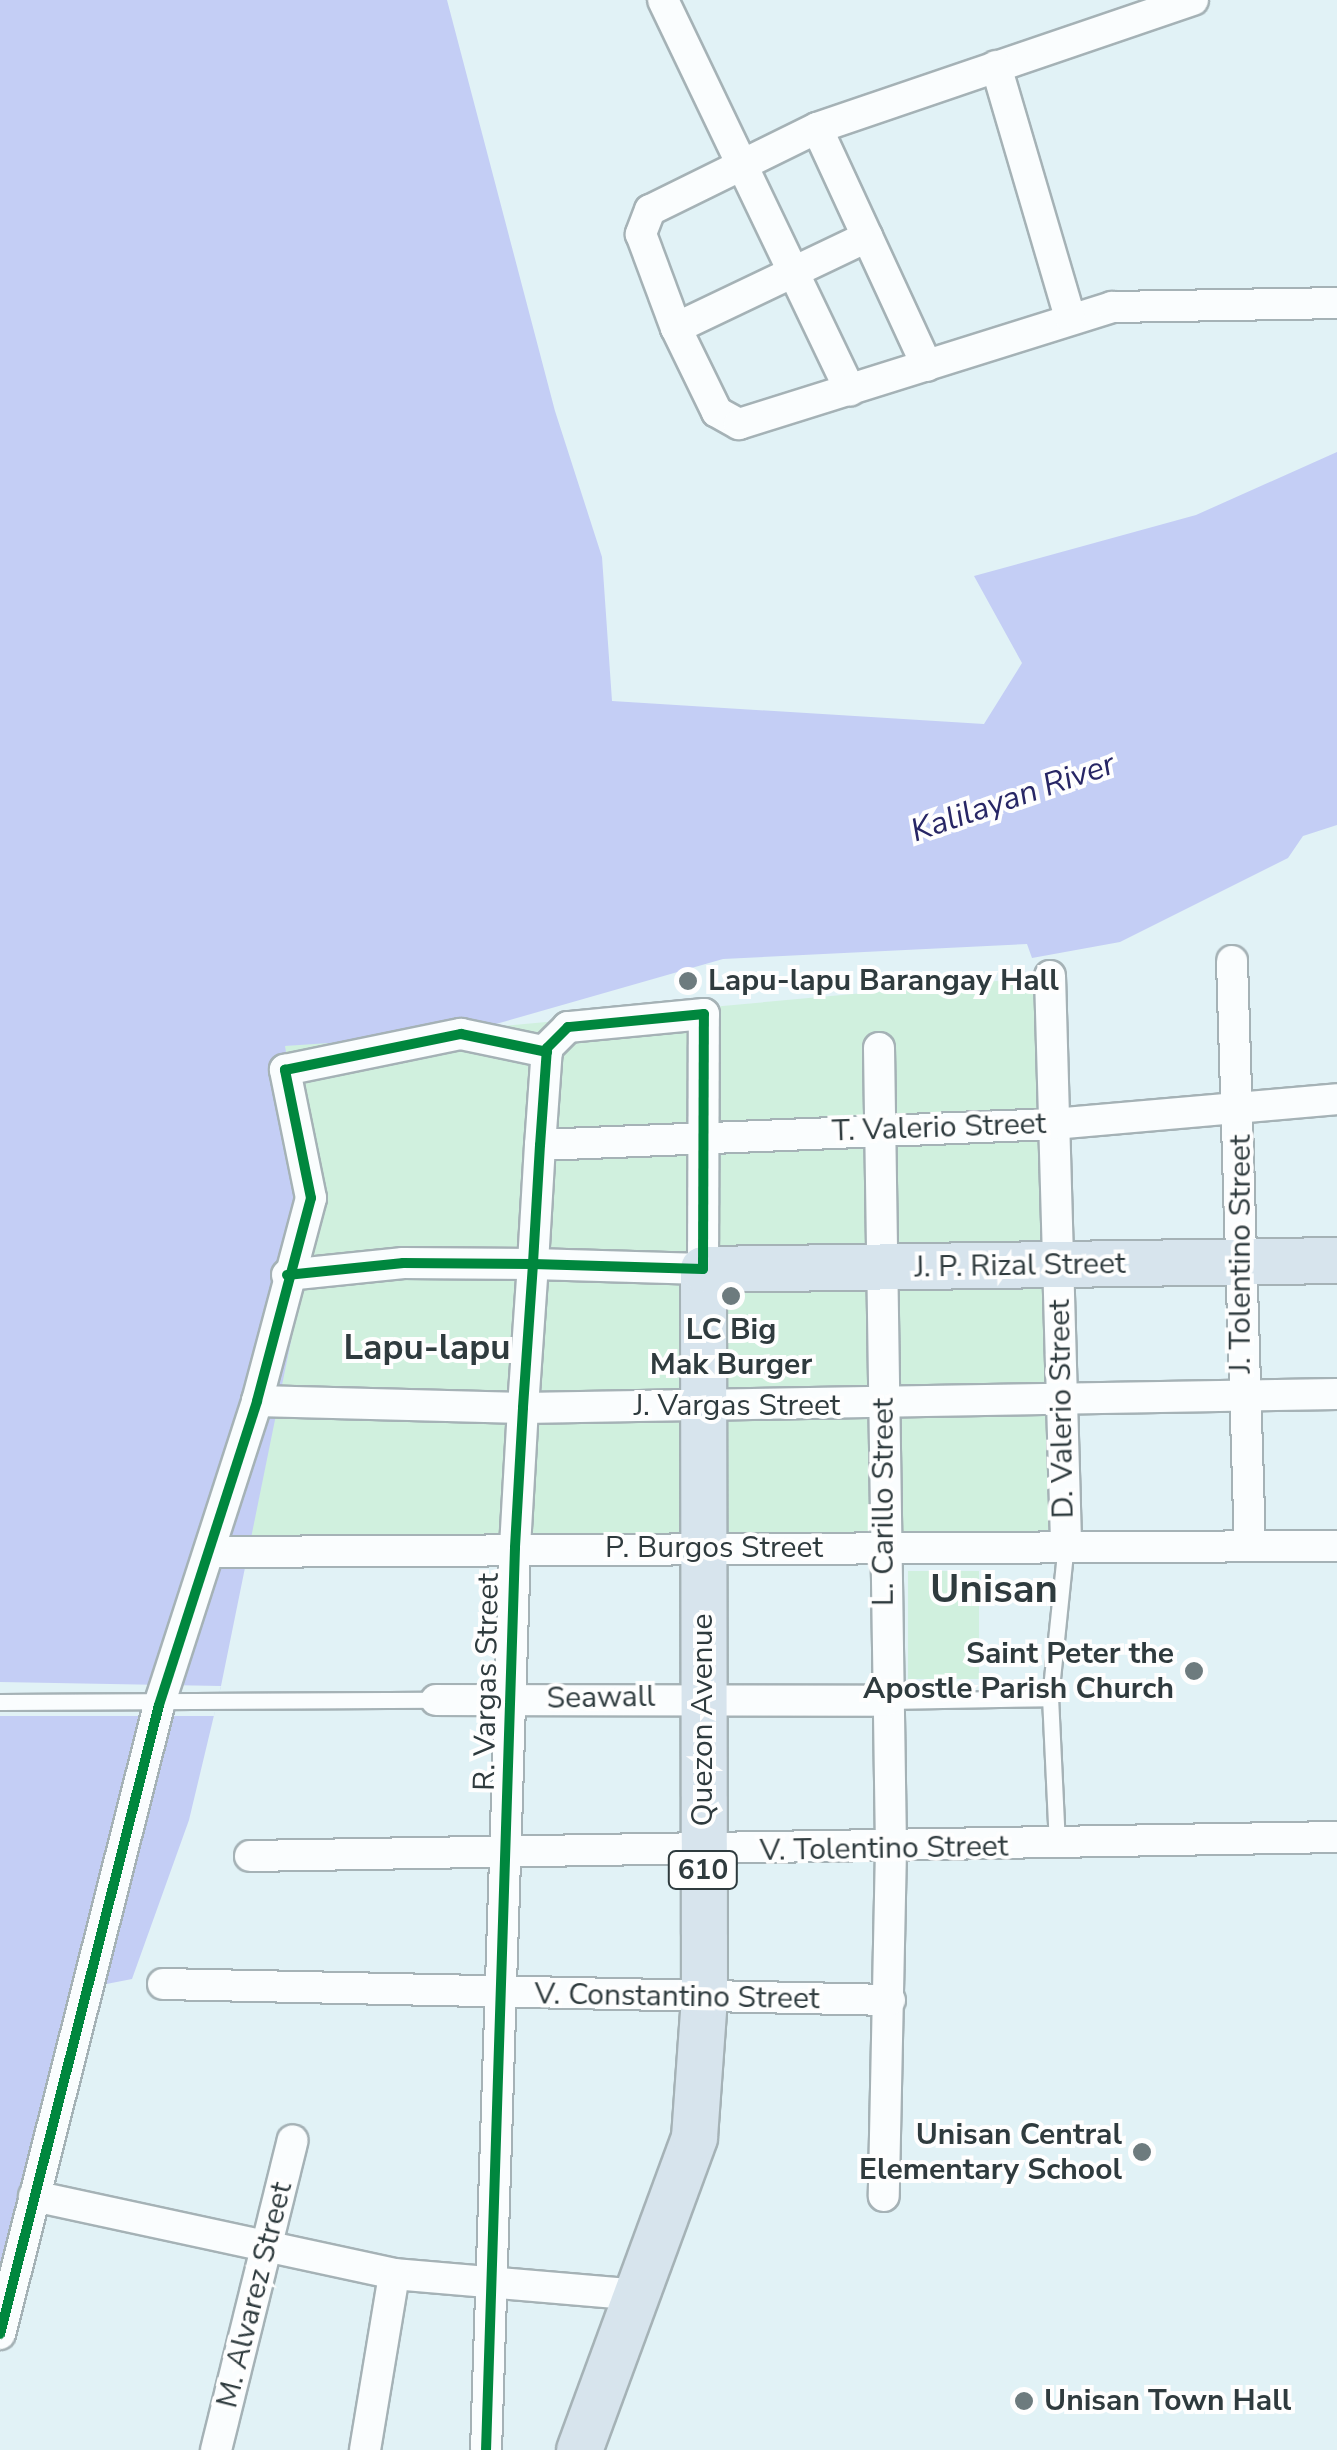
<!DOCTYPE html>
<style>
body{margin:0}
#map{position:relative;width:1337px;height:2450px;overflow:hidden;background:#e1f2f6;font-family:"Nunito Sans",sans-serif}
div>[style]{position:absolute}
.green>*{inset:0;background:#d0f0de;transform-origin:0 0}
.water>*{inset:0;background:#c4cef5}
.pier>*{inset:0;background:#e1f2f6}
.roads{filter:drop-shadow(2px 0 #a5b2b6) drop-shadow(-2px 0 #a5b2b6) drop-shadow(0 2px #a5b2b6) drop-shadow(0 -2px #a5b2b6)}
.service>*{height:15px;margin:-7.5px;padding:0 7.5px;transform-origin:7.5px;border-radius:7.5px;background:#fafdfe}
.minor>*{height:30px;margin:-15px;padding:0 15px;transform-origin:15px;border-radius:15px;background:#fafdfe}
.primary>*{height:45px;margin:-22.5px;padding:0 22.5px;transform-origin:22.5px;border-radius:22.5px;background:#d7e4ed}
.cycleway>*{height:10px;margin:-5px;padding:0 5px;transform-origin:5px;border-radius:5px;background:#00873e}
.dots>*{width:28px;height:28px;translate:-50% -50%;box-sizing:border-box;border:5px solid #fefefe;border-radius:50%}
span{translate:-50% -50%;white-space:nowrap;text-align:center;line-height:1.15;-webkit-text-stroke:8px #fefefe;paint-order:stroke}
.shield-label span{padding:2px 8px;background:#fefefe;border:2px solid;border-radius:8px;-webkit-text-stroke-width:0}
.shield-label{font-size:28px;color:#2f3b3e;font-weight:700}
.poi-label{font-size:30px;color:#2f3b3e;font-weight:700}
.left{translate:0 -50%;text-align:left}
.right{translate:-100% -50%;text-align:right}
.street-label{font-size:30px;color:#2f3b3e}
.water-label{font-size:32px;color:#272665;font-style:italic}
.quarter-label{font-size:35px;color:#2f3b3e;font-weight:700}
.district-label{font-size:40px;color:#2f3b3e;font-weight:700}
</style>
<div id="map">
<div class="green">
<div style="clip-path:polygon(1050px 976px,1066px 1543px,210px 1552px,284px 1046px)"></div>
<div style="left:908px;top:1571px;width:71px;height:108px"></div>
</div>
<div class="water">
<div style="clip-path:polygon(0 0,447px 0,555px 411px,602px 557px,612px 701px,984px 724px,1022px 663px,974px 576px,1196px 515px,1337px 452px,1337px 825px,1303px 836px,1288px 858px,1120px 942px,1032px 958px,1027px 944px,723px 959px,461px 1034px,285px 1046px,311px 1199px,293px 1331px,221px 1686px,189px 1820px,132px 1979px,86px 1988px,0 2333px)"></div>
</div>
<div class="pier">
<div style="clip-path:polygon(0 1682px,221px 1686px,214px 1716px,0 1716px)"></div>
</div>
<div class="roads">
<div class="service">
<div style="left:886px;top:1701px;width:164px;rotate:-1deg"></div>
<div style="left:0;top:1702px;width:436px;rotate:-0.3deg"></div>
<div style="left:1057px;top:1845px;width:147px;rotate:-92.7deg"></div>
<div style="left:1050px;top:1698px;width:156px;rotate:-84.1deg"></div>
</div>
<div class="minor">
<div style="left:663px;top:0;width:433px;rotate:64.4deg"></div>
<div style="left:1193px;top:0;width:397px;rotate:161.2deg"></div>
<div style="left:817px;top:128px;width:186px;rotate:153.8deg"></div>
<div style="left:650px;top:210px;width:26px;rotate:111deg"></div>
<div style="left:641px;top:234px;width:100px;rotate:69.6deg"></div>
<div style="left:676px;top:328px;width:93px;rotate:64deg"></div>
<div style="left:717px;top:412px;width:25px;rotate:29deg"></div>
<div style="left:739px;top:424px;width:391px;rotate:-17.4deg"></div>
<div style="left:1112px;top:307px;width:225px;rotate:-1deg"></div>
<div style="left:996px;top:66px;width:262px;rotate:73.6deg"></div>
<div style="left:817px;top:128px;width:262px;rotate:65.2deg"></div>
<div style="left:676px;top:328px;width:212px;rotate:-25.5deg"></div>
<div style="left:1232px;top:961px;width:585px;rotate:88.24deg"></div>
<div style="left:1050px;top:976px;width:567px;rotate:88.38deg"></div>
<div style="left:879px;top:1048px;width:801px;rotate:89.14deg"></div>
<div style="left:891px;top:1849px;width:347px;rotate:91.2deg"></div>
<div style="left:540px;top:1145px;width:514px;rotate:-2.34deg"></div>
<div style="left:1054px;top:1124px;width:284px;rotate:-5deg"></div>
<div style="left:287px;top:1275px;width:117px;rotate:-5.9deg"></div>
<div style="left:403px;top:1263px;width:130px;rotate:0.4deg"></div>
<div style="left:533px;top:1264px;width:170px;rotate:1.7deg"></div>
<div style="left:703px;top:1269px;width:255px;rotate:-89.8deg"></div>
<div style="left:704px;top:1014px;width:137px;rotate:174.5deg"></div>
<div style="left:568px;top:1027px;width:30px;rotate:135deg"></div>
<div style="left:547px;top:1048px;width:97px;rotate:94.1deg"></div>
<div style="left:540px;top:1145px;width:119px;rotate:93.4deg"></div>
<div style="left:533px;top:1264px;width:144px;rotate:94deg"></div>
<div style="left:523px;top:1408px;width:140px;rotate:93.3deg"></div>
<div style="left:515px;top:1548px;width:902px;rotate:91.84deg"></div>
<div style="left:257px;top:1401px;width:266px;rotate:1.5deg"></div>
<div style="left:523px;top:1408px;width:814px;rotate:-0.99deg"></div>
<div style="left:210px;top:1552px;width:1127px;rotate:-0.31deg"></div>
<div style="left:436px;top:1700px;width:450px;rotate:0.1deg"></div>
<div style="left:250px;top:1856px;width:1087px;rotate:-1deg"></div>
<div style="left:163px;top:1984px;width:727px;rotate:1.26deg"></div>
<div style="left:34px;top:2196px;width:368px;rotate:12.2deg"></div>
<div style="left:394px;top:2274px;width:246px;rotate:4.9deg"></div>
<div style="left:0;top:2334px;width:649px;rotate:-75.81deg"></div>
<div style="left:159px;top:1705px;width:319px;rotate:-72.1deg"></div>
<div style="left:257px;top:1401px;width:210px;rotate:-75.1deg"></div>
<div style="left:311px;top:1198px;width:131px;rotate:-101.5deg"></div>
<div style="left:285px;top:1070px;width:180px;rotate:-11.6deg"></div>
<div style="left:461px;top:1034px;width:88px;rotate:11.8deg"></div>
<div style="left:216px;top:2450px;width:319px;rotate:-76.1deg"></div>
<div style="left:365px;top:2450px;width:178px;rotate:-80.6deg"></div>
</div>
<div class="primary">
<div style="left:579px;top:2450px;width:333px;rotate:-69.8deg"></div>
<div style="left:694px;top:2137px;width:141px;rotate:-85.9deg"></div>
<div style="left:704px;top:1996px;width:727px;rotate:-90.08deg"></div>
<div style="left:703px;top:1269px;width:634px;rotate:-0.81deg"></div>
</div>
</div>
<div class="cycleway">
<div style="left:287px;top:1275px;width:117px;rotate:-5.9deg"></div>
<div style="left:403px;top:1263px;width:130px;rotate:0.4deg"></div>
<div style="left:533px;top:1264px;width:170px;rotate:1.7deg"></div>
<div style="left:703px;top:1269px;width:255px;rotate:-89.8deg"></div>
<div style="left:704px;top:1014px;width:137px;rotate:174.5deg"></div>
<div style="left:568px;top:1027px;width:30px;rotate:135deg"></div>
<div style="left:547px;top:1048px;width:97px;rotate:94.1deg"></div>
<div style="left:540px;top:1145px;width:119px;rotate:93.4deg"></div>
<div style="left:533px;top:1264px;width:144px;rotate:94deg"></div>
<div style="left:523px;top:1408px;width:140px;rotate:93.3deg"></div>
<div style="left:515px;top:1548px;width:902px;rotate:91.84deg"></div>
<div style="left:0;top:2334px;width:649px;rotate:-75.81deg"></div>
<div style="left:159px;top:1705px;width:319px;rotate:-72.1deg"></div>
<div style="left:257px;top:1401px;width:210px;rotate:-75.1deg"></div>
<div style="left:311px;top:1198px;width:131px;rotate:-101.5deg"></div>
<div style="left:285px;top:1070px;width:180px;rotate:-11.6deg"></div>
<div style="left:461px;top:1034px;width:88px;rotate:11.8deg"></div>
</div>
<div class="dots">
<div style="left:688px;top:981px;background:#6d7b7e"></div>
<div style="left:731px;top:1296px;background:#6d7b7e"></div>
<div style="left:1194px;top:1671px;background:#6d7b7e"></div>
<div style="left:1142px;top:2152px;background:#6d7b7e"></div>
<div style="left:1024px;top:2401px;background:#6d7b7e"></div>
</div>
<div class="shield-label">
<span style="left:703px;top:1870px">610</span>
</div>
<div class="poi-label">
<span class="left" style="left:708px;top:981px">Lapu-lapu Barangay Hall</span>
<span style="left:731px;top:1347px">LC Big<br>Mak Burger</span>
<span class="right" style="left:1174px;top:1671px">Saint Peter the<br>Apostle Parish Church</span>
<span class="right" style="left:1122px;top:2152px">Unisan Central<br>Elementary School</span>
<span class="left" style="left:1044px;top:2401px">Unisan Town Hall</span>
</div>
<div class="street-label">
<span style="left:939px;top:1128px;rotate:-2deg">T. Valerio Street</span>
<span style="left:1241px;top:1254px;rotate:-90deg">J. Tolentino Street</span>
<span style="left:1020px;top:1266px;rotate:-1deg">J. P. Rizal Street</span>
<span style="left:737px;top:1406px">J. Vargas Street</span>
<span style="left:1062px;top:1409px;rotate:-91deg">D. Valerio Street</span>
<span style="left:884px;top:1502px;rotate:-90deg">L. Carillo Street</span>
<span style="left:714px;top:1548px">P. Burgos Street</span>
<span style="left:487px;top:1682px;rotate:-89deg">R. Vargas Street</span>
<span style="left:601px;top:1698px;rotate:-1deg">Seawall</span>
<span style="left:703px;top:1720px;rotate:-90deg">Quezon Avenue</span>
<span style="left:884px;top:1849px;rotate:-1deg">V. Tolentino Street</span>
<span style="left:677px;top:1997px;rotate:1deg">V. Constantino Street</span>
<span style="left:255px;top:2295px;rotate:-76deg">M. Alvarez Street</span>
</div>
<div class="water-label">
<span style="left:1013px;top:798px;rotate:-19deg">Kalilayan River</span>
</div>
<div class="quarter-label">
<span style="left:427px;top:1348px">Lapu-lapu</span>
</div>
<div class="district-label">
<span style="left:994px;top:1589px">Unisan</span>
</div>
</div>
